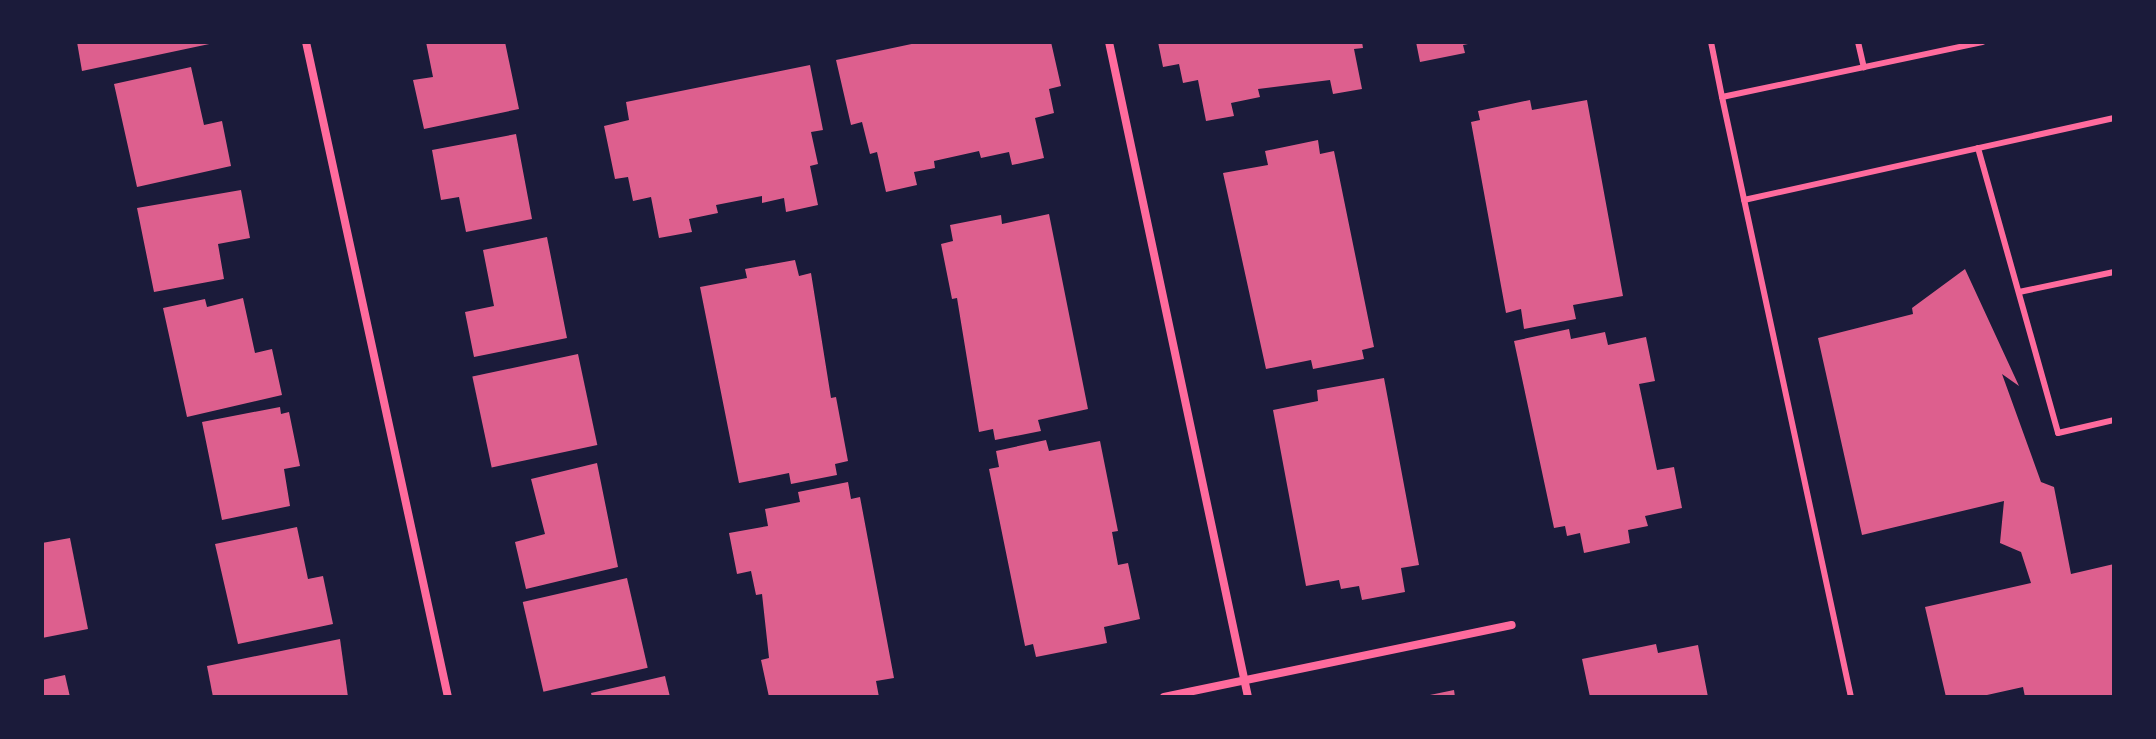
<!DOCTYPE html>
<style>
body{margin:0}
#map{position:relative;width:2156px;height:739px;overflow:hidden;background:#1b1b3a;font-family:Quicksand,sans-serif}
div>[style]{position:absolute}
.building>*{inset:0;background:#dd5f8e;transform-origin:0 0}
.service>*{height:6px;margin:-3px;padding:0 3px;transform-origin:3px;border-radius:3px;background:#ff6b9d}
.minor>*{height:8px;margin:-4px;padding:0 4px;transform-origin:4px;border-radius:4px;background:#ff6b9d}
span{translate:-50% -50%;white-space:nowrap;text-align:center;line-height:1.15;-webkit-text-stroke:8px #1b1b3a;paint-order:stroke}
.frame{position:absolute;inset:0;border:44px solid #1b1b3a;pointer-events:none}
</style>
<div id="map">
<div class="building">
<div style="clip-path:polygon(77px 42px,214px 42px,214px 43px,82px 71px)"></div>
<div style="clip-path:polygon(426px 42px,505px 42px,519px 109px,424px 129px,413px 80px,433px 77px)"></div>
<div style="clip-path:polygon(921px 42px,1051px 42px,1061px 86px,1049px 89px,1054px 113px,1035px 118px,1044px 158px,1012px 165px,1009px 152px,981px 158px,979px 151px,934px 161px,935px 168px,914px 172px,917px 185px,886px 192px,877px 152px,870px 154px,862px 122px,851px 125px,836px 60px)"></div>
<div style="clip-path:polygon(1158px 42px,1362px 42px,1363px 48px,1354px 49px,1362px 89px,1333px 94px,1330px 80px,1258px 89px,1260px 97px,1231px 103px,1234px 116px,1206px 121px,1198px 80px,1183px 83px,1179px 64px,1163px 67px)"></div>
<div style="clip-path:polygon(1416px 42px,1473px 42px,1473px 43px,1463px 45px,1465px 53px,1420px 62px)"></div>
<div style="clip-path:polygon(810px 65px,823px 130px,811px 132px,818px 164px,810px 166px,818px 205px,786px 212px,784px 198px,762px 203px,762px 196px,716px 205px,718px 213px,689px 219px,692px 232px,659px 238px,651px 197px,633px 201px,628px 177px,615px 179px,604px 126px,629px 120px,626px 102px)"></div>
<div style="clip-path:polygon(191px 67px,204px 125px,222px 121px,231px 166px,137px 187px,114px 84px)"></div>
<div style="clip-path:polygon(1530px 100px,1532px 110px,1587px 100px,1623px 296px,1573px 305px,1576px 319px,1524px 329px,1521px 309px,1506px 313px,1471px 122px,1480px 120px,1478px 111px)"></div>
<div style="clip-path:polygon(516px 134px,532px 219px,466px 232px,459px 197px,441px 200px,432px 150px)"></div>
<div style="clip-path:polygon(1318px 140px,1320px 154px,1334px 151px,1374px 347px,1362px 350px,1364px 359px,1313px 369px,1311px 360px,1266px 369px,1223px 173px,1268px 165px,1265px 151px)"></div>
<div style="clip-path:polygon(241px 190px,250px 238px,218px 244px,224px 279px,154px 292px,137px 208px)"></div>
<div style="clip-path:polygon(1049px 214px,1088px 409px,1038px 420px,1041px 431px,995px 440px,993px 429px,979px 432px,957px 298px,952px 299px,941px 244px,953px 241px,950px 225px,1001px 215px,1002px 224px)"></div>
<div style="clip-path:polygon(547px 237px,567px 338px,474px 357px,465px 312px,494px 306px,483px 250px)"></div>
<div style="clip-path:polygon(795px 260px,799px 276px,811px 273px,831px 398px,836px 397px,848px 461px,835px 464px,837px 475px,791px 484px,789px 473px,739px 483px,700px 287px,747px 278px,745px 269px)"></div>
<div style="clip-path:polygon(1965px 269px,2019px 386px,2002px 374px,2041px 482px,2054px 487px,2071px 574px,2114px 564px,2114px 695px,2025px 697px,2023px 687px,1978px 697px,1946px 697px,1925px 607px,2031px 583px,2021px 552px,2000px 543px,2004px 501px,1862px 535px,1818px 338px,1913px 314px,1912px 308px)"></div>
<div style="clip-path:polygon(243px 298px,255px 353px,272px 349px,282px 395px,187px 417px,163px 308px,205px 299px,207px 307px)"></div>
<div style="clip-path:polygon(1569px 329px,1571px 339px,1605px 332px,1608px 345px,1646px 337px,1655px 381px,1639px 384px,1657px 470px,1674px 467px,1682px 508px,1645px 516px,1648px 526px,1628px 530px,1630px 543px,1584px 553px,1580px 533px,1567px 536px,1565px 526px,1554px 528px,1514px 341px)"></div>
<div style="left:578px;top:354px;width:93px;height:108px;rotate:78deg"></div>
<div style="clip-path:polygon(1384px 378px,1419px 565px,1401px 568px,1405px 592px,1362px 600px,1359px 586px,1341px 589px,1339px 580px,1306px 586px,1273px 410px,1318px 401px,1317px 390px)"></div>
<div style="clip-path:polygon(280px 407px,281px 414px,289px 412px,300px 466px,284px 469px,290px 506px,222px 520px,202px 422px)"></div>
<div style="clip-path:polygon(1046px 440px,1049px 451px,1100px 441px,1118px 531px,1112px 532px,1118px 565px,1128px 563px,1140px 619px,1104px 627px,1107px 643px,1036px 657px,1033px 644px,1025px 646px,989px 469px,999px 467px,996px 451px)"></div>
<div style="clip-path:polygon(597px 463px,618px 567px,526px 589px,515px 542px,545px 534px,531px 479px)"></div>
<div style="clip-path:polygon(848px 482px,851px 499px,860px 497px,894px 678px,876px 681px,879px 697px,769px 697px,761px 660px,769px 658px,762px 594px,756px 595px,751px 571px,737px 574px,729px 533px,768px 526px,765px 509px,800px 502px,798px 492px)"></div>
<div style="clip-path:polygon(297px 527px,308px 579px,323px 576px,333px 624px,238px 644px,215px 544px)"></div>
<div style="clip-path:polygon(70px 538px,88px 629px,42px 638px,42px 543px)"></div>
<div style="left:627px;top:578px;width:92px;height:107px;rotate:77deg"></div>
<div style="clip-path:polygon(340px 639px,348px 697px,213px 697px,207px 666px)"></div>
<div style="clip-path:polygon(1656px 644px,1658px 653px,1698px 645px,1708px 697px,1590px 697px,1582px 659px)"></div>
<div style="clip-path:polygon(65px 675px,70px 697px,42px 697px,42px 680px)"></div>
<div style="clip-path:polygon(665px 676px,670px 697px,592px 697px,591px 693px)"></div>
<div style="clip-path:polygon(1454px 690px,1455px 697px,1425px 697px,1425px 696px)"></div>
</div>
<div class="service">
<div style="left:1711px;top:42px;width:56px;rotate:78.7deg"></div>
<div style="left:1722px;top:97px;width:266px;rotate:-11.9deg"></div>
<div style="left:1858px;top:42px;width:26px;rotate:77deg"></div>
<div style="left:1722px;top:97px;width:614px;rotate:77.87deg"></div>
<div style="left:1978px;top:148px;width:296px;rotate:74.3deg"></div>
<div style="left:2058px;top:433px;width:57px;rotate:-13.1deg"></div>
<div style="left:1744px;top:200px;width:379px;rotate:-12.5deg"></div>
<div style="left:2019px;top:292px;width:97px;rotate:-11.9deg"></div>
</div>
<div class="minor">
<div style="left:306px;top:42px;width:670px;rotate:77.77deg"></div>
<div style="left:1109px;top:42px;width:670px;rotate:78.02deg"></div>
<div style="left:1164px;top:697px;width:355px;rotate:-11.7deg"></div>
</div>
<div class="frame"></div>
</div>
